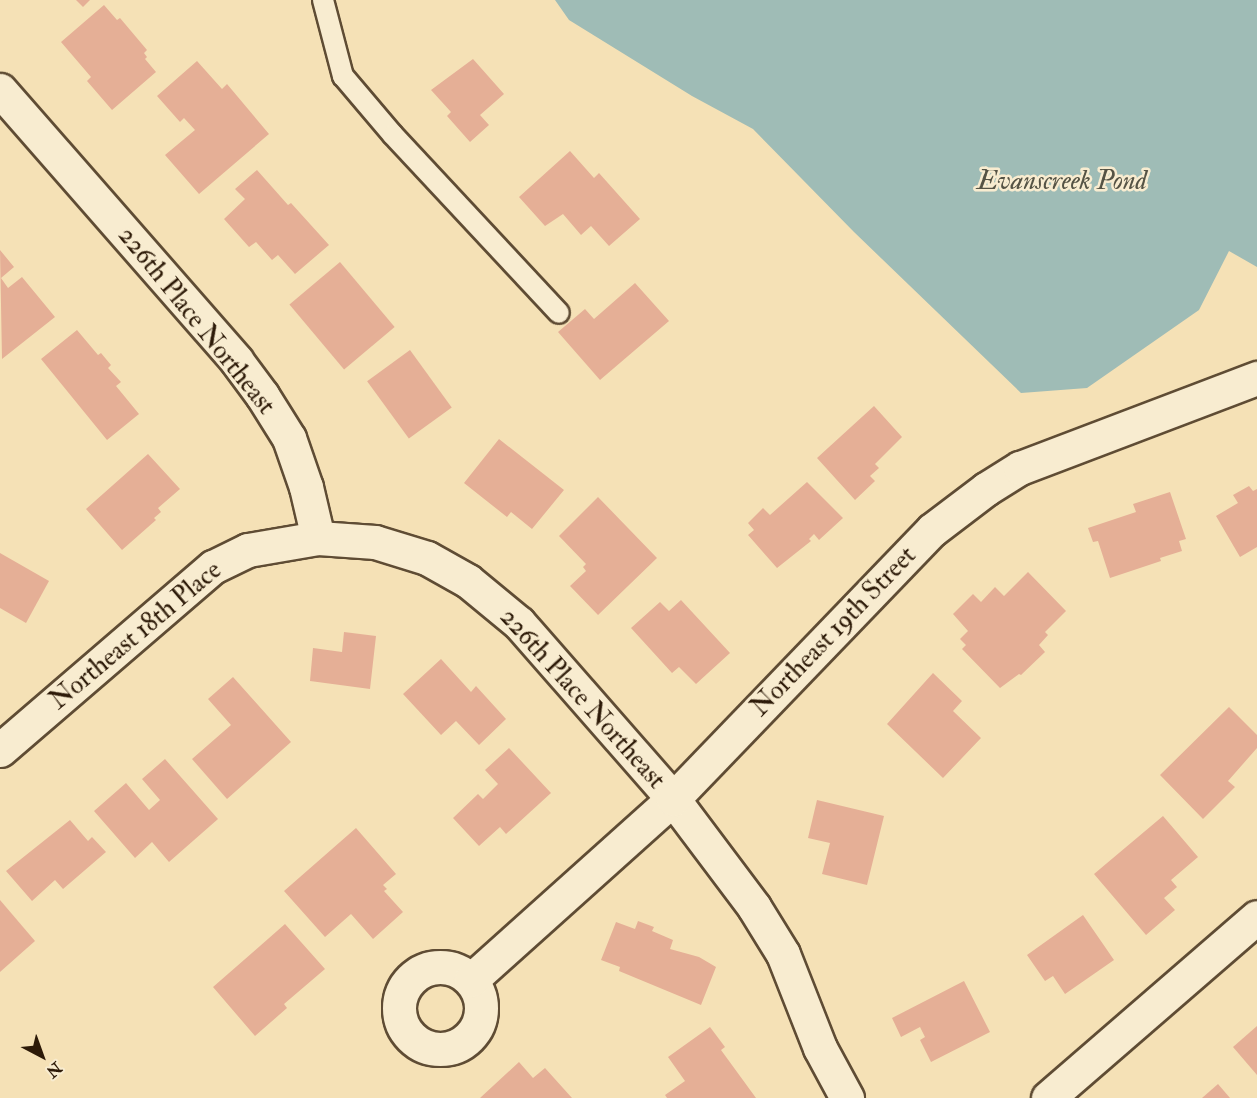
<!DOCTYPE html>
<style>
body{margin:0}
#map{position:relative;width:1257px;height:1098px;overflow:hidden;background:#f5e1b6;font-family:"IM FELL Double Pica",serif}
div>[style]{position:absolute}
.water>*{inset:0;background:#9fbcb6}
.building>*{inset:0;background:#e5af96;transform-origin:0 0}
.roads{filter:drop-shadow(2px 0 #5f4c34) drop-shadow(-2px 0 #5f4c34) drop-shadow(0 2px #5f4c34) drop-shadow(0 -2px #5f4c34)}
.lane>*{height:20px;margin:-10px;padding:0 10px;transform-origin:10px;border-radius:10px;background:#f8ecd0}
.street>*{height:33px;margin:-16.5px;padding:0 16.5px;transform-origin:16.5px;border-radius:16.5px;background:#f8ecd0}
.street>.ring{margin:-16.5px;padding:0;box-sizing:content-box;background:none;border:33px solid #f8ecd0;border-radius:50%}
span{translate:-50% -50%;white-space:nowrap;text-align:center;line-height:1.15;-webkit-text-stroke:5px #f8ecd0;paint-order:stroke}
.street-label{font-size:26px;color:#2d1a08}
.water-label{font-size:27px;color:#555345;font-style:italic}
.north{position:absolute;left:12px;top:1026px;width:60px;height:60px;-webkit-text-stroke:4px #f8ecd0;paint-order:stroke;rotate:139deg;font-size:16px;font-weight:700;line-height:24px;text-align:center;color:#2d1a08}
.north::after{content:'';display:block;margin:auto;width:21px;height:27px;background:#2d1a08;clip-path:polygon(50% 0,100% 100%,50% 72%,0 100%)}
</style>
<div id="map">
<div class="water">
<div style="clip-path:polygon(555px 0,1257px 0,1257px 267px,1229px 251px,1199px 310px,1087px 388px,1021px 393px,854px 232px,753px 129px,692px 96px,569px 20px)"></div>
</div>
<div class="building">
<div style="clip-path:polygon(76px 0,90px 0,83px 7px)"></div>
<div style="clip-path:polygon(104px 5px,117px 20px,120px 18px,147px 50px,144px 53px,147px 57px,145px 59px,156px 72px,112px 110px,87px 81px,91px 77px,61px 42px)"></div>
<div style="clip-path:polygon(473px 59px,504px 94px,480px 115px,489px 125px,470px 142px,447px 116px,451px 112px,431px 90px)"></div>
<div style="clip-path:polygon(197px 61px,222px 89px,227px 84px,269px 134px,199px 194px,165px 155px,195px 130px,184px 118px,180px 122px,157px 96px)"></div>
<div style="clip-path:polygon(570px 151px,594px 178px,599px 173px,640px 219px,609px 246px,591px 226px,581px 235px,563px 214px,545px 226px,519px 197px)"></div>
<div style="clip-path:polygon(257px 170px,288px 205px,291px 203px,329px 245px,295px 274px,278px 255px,272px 260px,256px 242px,249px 247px,224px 219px,245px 199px,235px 189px)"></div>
<div style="clip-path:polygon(0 250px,14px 267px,1px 278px,8px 288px,22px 277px,55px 317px,2px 359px)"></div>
<div style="left:340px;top:262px;width:85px;height:66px;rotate:50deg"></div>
<div style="clip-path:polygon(635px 283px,669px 321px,600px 380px,558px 332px,585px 309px,594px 319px)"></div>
<div style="clip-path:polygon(77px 330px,98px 355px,101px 353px,111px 365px,108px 368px,121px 382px,116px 386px,139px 414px,107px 440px,41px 359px)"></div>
<div style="left:410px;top:350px;width:71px;height:53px;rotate:54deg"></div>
<div style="clip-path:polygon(874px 406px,902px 437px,875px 464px,879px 468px,870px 476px,875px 481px,855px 500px,817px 458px)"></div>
<div style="clip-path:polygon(499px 439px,564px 490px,532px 529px,511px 512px,507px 517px,464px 483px)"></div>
<div style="clip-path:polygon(148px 454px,180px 489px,158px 508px,161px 512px,154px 518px,156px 520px,122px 550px,86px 509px)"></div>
<div style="clip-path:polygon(807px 482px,843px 518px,819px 540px,814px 534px,809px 539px,811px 541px,777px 568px,748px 535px,754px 530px,748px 523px,763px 508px,770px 515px)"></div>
<div style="clip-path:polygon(1249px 486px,1253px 491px,1257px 489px,1257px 547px,1240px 557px,1216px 516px,1238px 503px,1233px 495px)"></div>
<div style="clip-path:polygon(1170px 492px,1186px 539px,1179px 541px,1182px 551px,1160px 558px,1161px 561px,1110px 578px,1098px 541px,1093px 542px,1088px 528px,1136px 512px,1133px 504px)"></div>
<div style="clip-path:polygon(598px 497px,657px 558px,598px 615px,570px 586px,586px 571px,583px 567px,586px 564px,559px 536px)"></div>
<div style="clip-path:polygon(0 553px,49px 581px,26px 623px,0 608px)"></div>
<div style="clip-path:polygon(1028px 572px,1066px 611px,1045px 632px,1048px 635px,1039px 645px,1045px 652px,1021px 675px,1019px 674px,1000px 688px,962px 649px,966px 645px,960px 639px,968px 631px,953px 614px,973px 594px,981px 602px,995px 587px,1004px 596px)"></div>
<div style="clip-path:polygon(681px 600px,730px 653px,696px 684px,679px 667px,672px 673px,631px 628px,660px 602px,669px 611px)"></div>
<div style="clip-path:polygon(344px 632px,376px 636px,370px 689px,310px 681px,313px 648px,342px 652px)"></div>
<div style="clip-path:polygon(441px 659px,471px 692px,476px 686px,506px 719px,479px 745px,456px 721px,441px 735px,403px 694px)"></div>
<div style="clip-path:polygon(933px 673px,962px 701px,953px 711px,981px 738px,943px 778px,887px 724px)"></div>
<div style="clip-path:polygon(233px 677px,291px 742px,227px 799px,192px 759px,231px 725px,208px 699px)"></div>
<div style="clip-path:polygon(1229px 707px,1257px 735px,1257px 748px,1228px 781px,1235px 787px,1203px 819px,1160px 775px)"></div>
<div style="clip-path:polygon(509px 748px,551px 793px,506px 834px,500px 827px,479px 846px,453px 818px,478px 794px,483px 799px,498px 784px,485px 770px)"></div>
<div style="clip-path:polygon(165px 759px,218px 819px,169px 862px,152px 842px,135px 858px,94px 811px,126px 783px,149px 810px,160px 800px,142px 779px)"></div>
<div style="clip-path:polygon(817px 800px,884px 816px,867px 885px,822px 874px,830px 843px,808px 838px)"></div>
<div style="clip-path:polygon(1163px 816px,1198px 857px,1171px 880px,1177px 887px,1164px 898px,1175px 910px,1146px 935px,1094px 874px)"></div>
<div style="clip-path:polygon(70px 820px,88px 841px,92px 837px,106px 852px,63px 889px,55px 880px,32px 901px,6px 871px)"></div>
<div style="clip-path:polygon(356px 828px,396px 874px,383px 885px,387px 889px,384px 891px,403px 912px,373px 939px,351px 914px,325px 937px,284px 891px)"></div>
<div style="clip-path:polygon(0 900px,35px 941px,0 972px)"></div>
<div style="clip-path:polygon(1083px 915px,1114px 960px,1065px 994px,1053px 976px,1045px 981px,1027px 955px)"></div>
<div style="clip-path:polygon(638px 921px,654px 927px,652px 931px,673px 940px,670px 949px,699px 957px,716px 967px,701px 1005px,619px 971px,620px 967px,601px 960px,616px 922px,635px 929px)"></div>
<div style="clip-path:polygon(285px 924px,325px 969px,284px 1004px,287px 1008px,255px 1036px,213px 987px)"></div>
<div style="clip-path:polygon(964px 981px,990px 1032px,931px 1062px,920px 1040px,925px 1037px,920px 1027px,901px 1037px,892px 1018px)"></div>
<div style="clip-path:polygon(1257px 1026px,1257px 1075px,1233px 1047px)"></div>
<div style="clip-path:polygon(710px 1027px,725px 1047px,721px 1050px,756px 1098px,667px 1098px,665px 1095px,685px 1081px,668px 1057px)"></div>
<div style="clip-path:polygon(519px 1062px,533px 1078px,545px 1068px,572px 1098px,480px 1098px)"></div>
<div style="clip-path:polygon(1218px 1084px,1230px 1098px,1202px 1098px)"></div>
</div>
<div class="roads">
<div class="lane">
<div style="left:323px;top:0;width:79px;rotate:75.3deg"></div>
<div style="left:343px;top:76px;width:77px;rotate:49.7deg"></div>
<div style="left:393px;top:135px;width:243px;rotate:47deg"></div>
</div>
<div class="street">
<div style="left:0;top:90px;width:359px;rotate:48.8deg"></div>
<div style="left:236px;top:360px;width:44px;rotate:53.4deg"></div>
<div style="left:262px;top:395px;width:51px;rotate:57.9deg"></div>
<div style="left:289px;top:438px;width:52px;rotate:70.9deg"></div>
<div style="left:306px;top:487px;width:52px;rotate:76.8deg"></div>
<div style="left:0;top:750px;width:281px;rotate:-40.7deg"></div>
<div style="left:213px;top:567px;width:39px;rotate:-26deg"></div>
<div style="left:248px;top:550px;width:71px;rotate:-9.7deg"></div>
<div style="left:318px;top:538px;width:57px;rotate:4deg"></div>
<div style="left:375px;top:542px;width:54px;rotate:17.1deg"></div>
<div style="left:427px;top:558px;width:47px;rotate:29.3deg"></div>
<div style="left:468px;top:581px;width:66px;rotate:39.5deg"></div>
<div style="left:519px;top:623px;width:234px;rotate:48.8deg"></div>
<div style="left:673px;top:799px;width:135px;rotate:53.1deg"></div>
<div style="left:754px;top:907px;width:55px;rotate:58.3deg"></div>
<div style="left:783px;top:954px;width:101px;rotate:68.5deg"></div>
<div style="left:820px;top:1048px;width:57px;rotate:61.6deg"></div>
<div class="ring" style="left:399px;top:967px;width:49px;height:49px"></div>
<div style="left:471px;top:980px;width:271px;rotate:-41.9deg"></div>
<div style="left:673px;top:799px;width:373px;rotate:-46.1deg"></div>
<div style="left:932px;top:530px;width:68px;rotate:-37.2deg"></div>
<div style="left:986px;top:489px;width:40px;rotate:-32deg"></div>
<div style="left:1020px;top:468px;width:254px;rotate:-20.8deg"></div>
<div style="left:1048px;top:1098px;width:276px;rotate:-40.9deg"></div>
</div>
</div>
<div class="street-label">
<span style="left:196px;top:321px;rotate:51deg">226th Place Northeast</span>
<span style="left:834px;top:632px;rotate:-46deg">Northeast 19th Street</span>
<span style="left:136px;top:636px;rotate:-40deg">Northeast 18th Place</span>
<span style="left:582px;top:699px;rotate:48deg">226th Place Northeast</span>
</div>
<div class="water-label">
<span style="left:1062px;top:181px">Evanscreek Pond</span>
</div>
<div class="north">N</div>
</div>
